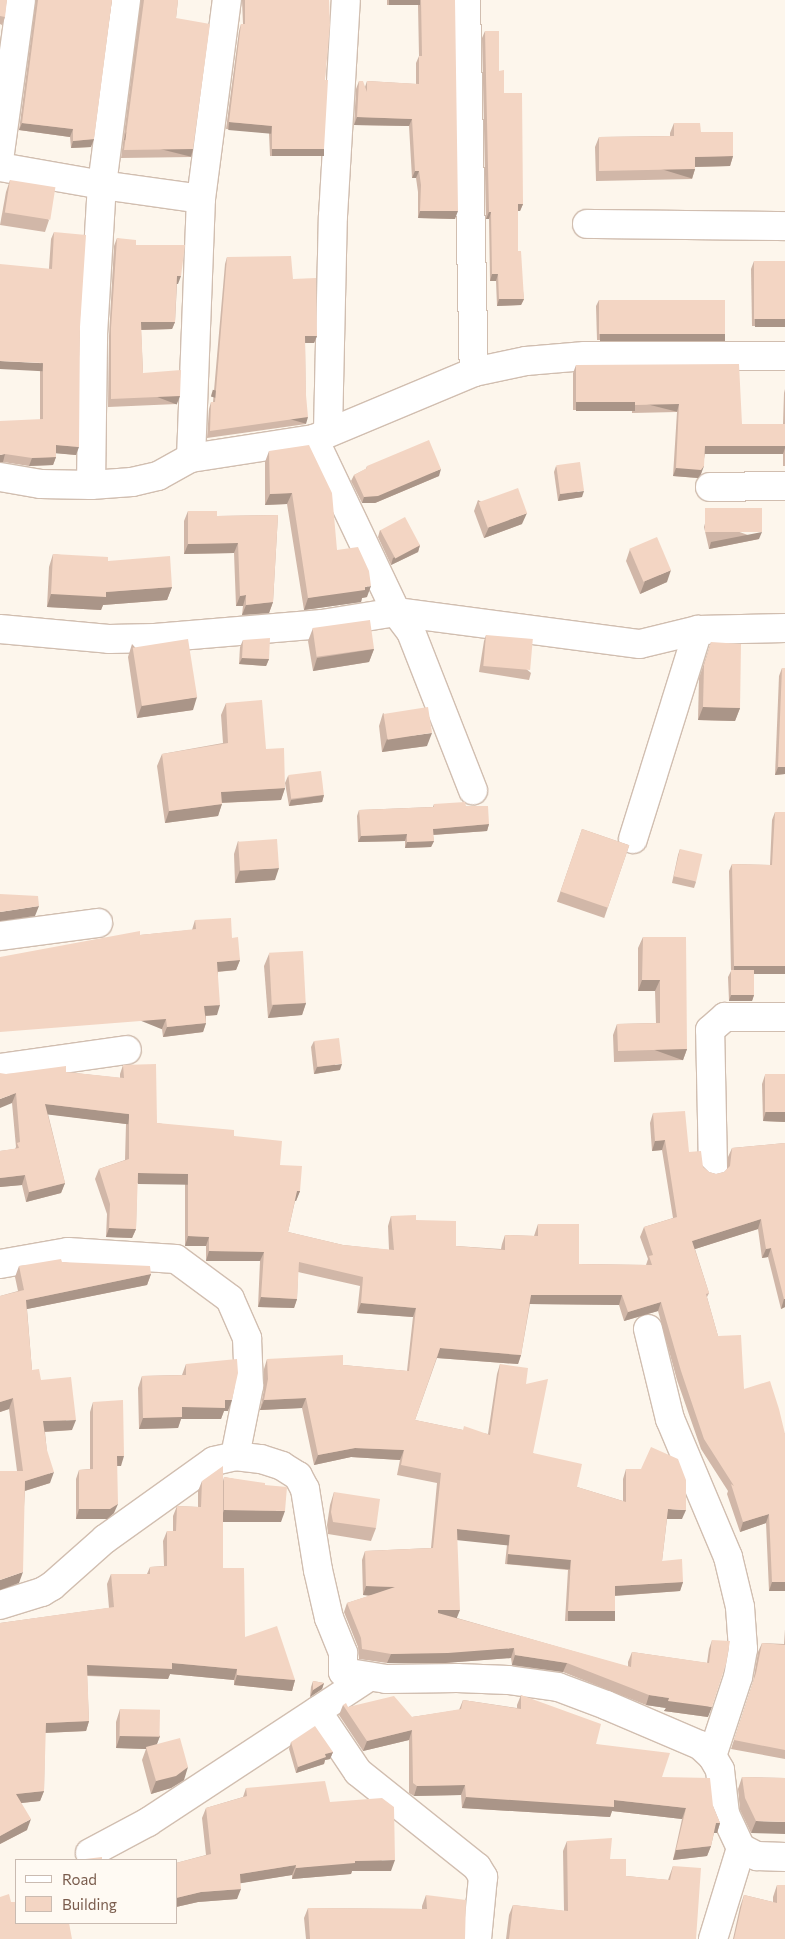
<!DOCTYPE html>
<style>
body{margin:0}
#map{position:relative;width:785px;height:1939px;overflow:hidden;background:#fdf6ec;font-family:Commissioner,sans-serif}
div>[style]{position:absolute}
.roads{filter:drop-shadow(1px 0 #d1beb0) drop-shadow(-1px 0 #d1beb0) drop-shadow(0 1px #d1beb0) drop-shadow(0 -1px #d1beb0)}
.street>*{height:28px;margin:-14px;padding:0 14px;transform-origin:14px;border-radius:14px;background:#fff}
.wall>*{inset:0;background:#d1b7a8;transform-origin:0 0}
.shaded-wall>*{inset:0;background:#aa9588;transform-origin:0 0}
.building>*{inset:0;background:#f3d5c3;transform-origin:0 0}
span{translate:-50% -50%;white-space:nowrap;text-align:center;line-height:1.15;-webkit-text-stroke:4px #fffaf3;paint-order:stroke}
.legend{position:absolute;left:15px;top:1859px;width:162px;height:65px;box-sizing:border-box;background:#fffaf3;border:1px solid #cabbb1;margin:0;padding:6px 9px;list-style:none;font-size:15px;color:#7a5c4d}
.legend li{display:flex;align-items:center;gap:10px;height:25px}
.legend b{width:25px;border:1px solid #cabbb1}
</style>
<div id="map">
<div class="roads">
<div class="street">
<div style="left:466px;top:0;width:372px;rotate:88.8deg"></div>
<div style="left:0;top:153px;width:154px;rotate:-82.2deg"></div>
<div style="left:0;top:167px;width:104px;rotate:10deg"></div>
<div style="left:102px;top:185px;width:100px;rotate:8deg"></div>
<div style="left:587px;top:224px;width:198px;rotate:0.6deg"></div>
<div style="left:328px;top:431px;width:215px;rotate:-88.7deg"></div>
<div style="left:333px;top:216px;width:216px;rotate:-86.6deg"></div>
<div style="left:314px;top:439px;width:191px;rotate:64.6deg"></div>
<div style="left:396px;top:612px;width:25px;rotate:53deg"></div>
<div style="left:411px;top:632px;width:170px;rotate:68.6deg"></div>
<div style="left:191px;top:458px;width:259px;rotate:-87.8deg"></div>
<div style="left:201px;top:199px;width:201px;rotate:-82.6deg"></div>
<div style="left:0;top:477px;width:42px;rotate:9.7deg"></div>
<div style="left:41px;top:484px;width:50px;rotate:1.1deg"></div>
<div style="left:91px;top:485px;width:41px;rotate:-4.2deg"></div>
<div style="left:132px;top:482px;width:27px;rotate:-13deg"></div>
<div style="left:158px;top:476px;width:38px;rotate:-29deg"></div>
<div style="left:191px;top:458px;width:124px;rotate:-8.8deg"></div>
<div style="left:314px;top:439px;width:173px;rotate:-22.7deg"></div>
<div style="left:474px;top:372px;width:53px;rotate:-11.9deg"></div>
<div style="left:526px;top:361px;width:59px;rotate:-4.8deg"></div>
<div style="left:585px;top:356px;width:200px"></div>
<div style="left:91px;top:485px;width:150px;rotate:-89.2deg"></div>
<div style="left:93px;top:335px;width:150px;rotate:-86.6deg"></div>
<div style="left:102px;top:185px;width:187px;rotate:-82.6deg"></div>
<div style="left:710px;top:487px;width:75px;rotate:-0.8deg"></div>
<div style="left:0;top:629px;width:109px;rotate:5.2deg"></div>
<div style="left:109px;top:639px;width:46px;rotate:-1.2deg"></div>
<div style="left:155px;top:638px;width:168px;rotate:-4.8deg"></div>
<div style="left:322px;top:624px;width:75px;rotate:-9.2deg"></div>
<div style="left:396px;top:612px;width:246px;rotate:7.5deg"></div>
<div style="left:640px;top:644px;width:60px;rotate:-13.6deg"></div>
<div style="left:698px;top:630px;width:87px;rotate:-1.3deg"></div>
<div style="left:633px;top:839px;width:219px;rotate:-72.7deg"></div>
<div style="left:0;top:936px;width:99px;rotate:-7.6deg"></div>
<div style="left:0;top:1068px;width:128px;rotate:-8.1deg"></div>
<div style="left:713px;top:1168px;width:138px;rotate:-91.2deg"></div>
<div style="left:710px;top:1030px;width:20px;rotate:-41deg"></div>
<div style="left:725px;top:1017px;width:60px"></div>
<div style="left:0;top:1264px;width:69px;rotate:-10deg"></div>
<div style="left:68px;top:1252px;width:108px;rotate:3.7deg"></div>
<div style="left:176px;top:1259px;width:67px;rotate:36.5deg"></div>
<div style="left:230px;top:1299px;width:43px;rotate:66.4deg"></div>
<div style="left:247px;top:1338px;width:48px;rotate:87.6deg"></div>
<div style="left:249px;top:1386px;width:71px;rotate:101.3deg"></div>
<div style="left:648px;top:1329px;width:93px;rotate:76.3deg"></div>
<div style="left:670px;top:1419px;width:150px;rotate:67.2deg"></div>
<div style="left:728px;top:1557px;width:51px;rotate:76.5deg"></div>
<div style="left:740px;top:1607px;width:42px;rotate:85.9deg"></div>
<div style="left:743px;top:1649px;width:28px;rotate:100deg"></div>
<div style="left:738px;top:1677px;width:83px;rotate:108.2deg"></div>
<div style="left:0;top:1605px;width:44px;rotate:-17.2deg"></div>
<div style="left:42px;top:1592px;width:12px;rotate:-31deg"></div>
<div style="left:52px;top:1586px;width:71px;rotate:-41.6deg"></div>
<div style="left:105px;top:1539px;width:134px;rotate:-35.6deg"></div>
<div style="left:214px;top:1461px;width:22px;rotate:-13deg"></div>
<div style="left:235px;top:1456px;width:26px;rotate:7deg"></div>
<div style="left:261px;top:1459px;width:22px;rotate:18deg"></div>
<div style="left:282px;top:1466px;width:19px;rotate:32deg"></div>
<div style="left:298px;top:1476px;width:15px;rotate:62deg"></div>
<div style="left:305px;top:1489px;width:82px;rotate:80.9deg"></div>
<div style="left:318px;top:1570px;width:49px;rotate:77.1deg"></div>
<div style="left:329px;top:1618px;width:38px;rotate:68deg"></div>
<div style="left:343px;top:1653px;width:19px;rotate:90deg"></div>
<div style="left:343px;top:1672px;width:44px;rotate:9.2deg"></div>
<div style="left:386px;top:1679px;width:71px;rotate:-0.8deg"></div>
<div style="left:457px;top:1678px;width:51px;rotate:2.2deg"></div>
<div style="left:508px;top:1680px;width:50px;rotate:8deg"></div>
<div style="left:558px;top:1687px;width:51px;rotate:20.6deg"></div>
<div style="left:606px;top:1705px;width:102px;rotate:23.1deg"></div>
<div style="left:700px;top:1745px;width:16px;rotate:43deg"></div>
<div style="left:712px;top:1756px;width:16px;rotate:60deg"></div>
<div style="left:720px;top:1770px;width:44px;rotate:83.5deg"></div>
<div style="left:725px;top:1814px;width:38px;rotate:65deg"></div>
<div style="left:741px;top:1848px;width:18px;rotate:27deg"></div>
<div style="left:757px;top:1856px;width:28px;rotate:2deg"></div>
<div style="left:317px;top:1711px;width:73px;rotate:56.1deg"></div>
<div style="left:358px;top:1772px;width:152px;rotate:38.6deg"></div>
<div style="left:477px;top:1867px;width:12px;rotate:59deg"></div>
<div style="left:483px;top:1877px;width:62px;rotate:95.5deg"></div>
<div style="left:90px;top:1853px;width:66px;rotate:-28.1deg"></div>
<div style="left:148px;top:1822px;width:264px;rotate:-33.3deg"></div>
<div style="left:713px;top:1939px;width:95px;rotate:-72.9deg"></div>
</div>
</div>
<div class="wall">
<div style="clip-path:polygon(0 0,5px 17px,2px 25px,0 24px)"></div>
<div style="clip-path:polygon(36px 0,112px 0,91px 147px,71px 148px,70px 137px,19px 130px)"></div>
<div style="clip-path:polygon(141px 0,178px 0,176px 18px,193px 149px,191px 157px,121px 158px)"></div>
<div style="clip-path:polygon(242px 0,329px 0,321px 156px,270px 156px,269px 133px,226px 129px,239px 31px,241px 24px,243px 24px)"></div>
<div style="clip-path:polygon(387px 0,455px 0,455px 219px,418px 218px,418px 192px,416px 178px,412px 178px,409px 126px,354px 125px,356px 89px,359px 81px,365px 87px,367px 81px,416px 84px,416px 63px,419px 56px,418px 5px,387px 5px)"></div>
<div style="clip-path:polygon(485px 31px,499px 71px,523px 204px,520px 211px,518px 211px,518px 251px,524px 299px,521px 305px,497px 306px,496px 281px,490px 281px,489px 219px,486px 219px,482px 38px)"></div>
<div style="clip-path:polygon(674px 123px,701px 132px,733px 156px,730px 166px,695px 167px,695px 169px,692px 179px,596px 181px,595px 147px,599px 137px,670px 136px,670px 133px)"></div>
<div style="clip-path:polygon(10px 180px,49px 220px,45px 232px,0 225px,6px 192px)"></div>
<div style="clip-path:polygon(54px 232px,80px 327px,76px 455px,56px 453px,56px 457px,53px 465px,29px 466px,3px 462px,0 422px,40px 420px,40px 371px,49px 268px,51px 239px)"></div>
<div style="clip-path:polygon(117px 238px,136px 245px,178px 284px,177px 284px,175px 322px,172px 329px,141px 330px,143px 373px,177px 404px,108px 407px,109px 336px,114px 246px)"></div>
<div style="clip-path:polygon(227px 257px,293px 279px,317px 336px,314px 343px,305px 343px,306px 424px,207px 438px,209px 409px,211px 402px,213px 402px,225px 264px)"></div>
<div style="clip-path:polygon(754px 261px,785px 261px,785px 326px,752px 326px,751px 269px)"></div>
<div style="clip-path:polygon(599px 300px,723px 340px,597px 340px,596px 306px)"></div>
<div style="clip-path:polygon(576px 365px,742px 424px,783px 424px,784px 393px,785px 389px,785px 466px,783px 466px,783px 454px,705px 454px,701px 474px,698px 478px,673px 476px,677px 412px,632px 413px,632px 410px,573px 410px,573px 373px)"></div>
<div style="clip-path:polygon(269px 451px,337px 550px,367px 597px,362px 598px,361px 602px,304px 610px,287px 504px,265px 505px,265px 462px)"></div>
<div style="clip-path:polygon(367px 466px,439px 476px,375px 503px,362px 503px,351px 481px,354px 475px,366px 469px)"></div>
<div style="clip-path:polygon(556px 466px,582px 497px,558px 501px,554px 472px)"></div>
<div style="clip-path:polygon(478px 500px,522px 524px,484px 538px,474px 511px)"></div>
<div style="clip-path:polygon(188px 511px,217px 516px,278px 515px,273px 602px,269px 613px,242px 615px,243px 606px,236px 606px,234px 553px,184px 554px,184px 521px)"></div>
<div style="clip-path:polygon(706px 520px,759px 539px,709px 549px,704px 527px)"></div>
<div style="clip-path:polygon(380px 530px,420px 545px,418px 552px,391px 565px,378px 537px)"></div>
<div style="clip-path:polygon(630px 549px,667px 582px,640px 594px,626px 561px)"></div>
<div style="clip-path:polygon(53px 554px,108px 561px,172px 587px,167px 600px,103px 605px,101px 610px,47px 607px,49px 567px)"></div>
<div style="clip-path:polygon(313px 628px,374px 649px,369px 662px,313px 671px,308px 641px)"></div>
<div style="clip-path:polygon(486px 635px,531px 673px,529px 680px,479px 672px,484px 641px)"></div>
<div style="clip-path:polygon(243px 640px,269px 659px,266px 666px,239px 664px,240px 647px)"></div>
<div style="clip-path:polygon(711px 642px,740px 708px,735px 721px,698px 720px,699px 678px)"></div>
<div style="clip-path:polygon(132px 644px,193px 710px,137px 718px,128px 657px)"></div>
<div style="clip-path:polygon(782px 668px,785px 774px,775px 775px,779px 676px)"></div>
<div style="clip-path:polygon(226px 703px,266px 749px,285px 788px,281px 800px,222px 803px,218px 816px,165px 823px,157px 766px,162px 754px,223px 743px,221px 715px)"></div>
<div style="clip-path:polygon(383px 713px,427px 746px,382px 752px,379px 726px)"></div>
<div style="clip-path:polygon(288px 776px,324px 795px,322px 802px,289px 806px,285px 783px)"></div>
<div style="clip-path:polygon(434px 804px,466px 806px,489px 824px,487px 831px,433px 835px,434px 841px,431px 847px,405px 848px,405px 841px,358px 842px,357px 816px,359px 810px,433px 807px)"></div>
<div style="clip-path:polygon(775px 812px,785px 812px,785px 973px,754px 973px,754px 995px,752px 1001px,729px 1001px,728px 977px,731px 971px,729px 871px,732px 864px,770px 865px,772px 820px)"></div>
<div style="left:582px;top:829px;width:50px;height:77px;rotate:19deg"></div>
<div style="clip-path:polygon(238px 841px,275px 880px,235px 883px,234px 854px)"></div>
<div style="clip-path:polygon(680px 849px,696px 882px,694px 888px,672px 883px,678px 855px)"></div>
<div style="clip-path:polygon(195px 920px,232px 938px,240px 960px,236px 970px,218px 972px,217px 1015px,206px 1016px,206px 1023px,203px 1032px,163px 1037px,162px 1029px,140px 935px,192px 930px)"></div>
<div style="clip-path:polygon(643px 937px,687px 1049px,683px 1060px,614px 1062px,613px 1035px,617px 1024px,656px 1023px,655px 991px,638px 991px,638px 948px)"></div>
<div style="clip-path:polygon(269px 954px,306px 1003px,302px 1015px,268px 1018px,264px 966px)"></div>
<div style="clip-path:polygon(314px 1041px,340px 1070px,314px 1074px,311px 1047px)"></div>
<div style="clip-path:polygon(123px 1065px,157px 1123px,234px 1136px,280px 1165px,300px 1191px,296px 1201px,295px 1201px,288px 1232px,343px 1245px,389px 1250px,388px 1226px,391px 1216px,416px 1220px,456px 1246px,501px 1249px,502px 1244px,505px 1235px,534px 1236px,538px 1224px,579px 1264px,646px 1265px,648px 1259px,640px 1237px,644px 1227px,673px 1218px,662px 1150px,652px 1151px,650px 1123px,653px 1113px,689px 1152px,709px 1172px,716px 1174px,724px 1172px,727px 1169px,728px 1157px,732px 1148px,785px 1143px,785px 1307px,781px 1309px,768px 1257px,762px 1258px,758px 1229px,695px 1249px,709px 1293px,707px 1297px,718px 1336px,744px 1389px,785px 1434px,785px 1591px,769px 1591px,766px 1523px,740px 1532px,727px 1494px,728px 1491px,701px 1449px,677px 1380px,658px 1311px,624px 1321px,619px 1305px,530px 1304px,521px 1355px,518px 1364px,437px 1358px,415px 1420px,463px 1430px,488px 1434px,497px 1374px,500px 1364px,526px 1384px,533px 1453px,577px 1487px,623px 1501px,623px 1479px,626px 1469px,682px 1519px,667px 1519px,662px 1561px,683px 1582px,680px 1591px,615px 1596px,615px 1611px,611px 1621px,565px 1621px,568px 1570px,505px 1564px,507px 1545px,457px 1539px,457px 1618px,628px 1667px,628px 1662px,632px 1652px,707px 1663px,709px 1649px,712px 1640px,708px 1717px,664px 1711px,666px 1708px,646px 1705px,563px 1672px,512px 1665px,511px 1658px,445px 1663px,387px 1663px,359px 1659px,358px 1647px,344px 1612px,347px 1603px,369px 1596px,363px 1595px,362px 1560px,365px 1551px,431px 1548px,437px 1483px,397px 1475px,400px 1460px,351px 1457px,314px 1465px,302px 1408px,260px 1410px,264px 1389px,264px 1369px,267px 1359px,343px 1365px,407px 1371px,413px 1317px,357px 1313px,360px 1286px,298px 1272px,297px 1299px,294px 1308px,258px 1307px,260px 1261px,206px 1261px,206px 1246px,185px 1246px,185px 1184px,137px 1183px,136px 1229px,132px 1238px,106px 1237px,107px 1214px,95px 1179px,99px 1169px,125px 1160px,126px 1124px,48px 1114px,65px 1183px,61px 1193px,26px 1202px,22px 1185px,0 1187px,0 1151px,15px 1149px,16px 1147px,12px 1103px,6px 1074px,66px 1072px,120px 1078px,120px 1074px)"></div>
<div style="clip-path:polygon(785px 1074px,785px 1122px,763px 1121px,762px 1084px,765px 1075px)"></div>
<div style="clip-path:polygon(62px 1262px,151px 1274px,147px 1285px,27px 1309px,32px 1370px,41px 1380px,72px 1430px,45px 1432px,50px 1483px,25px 1491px,19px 1583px,17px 1471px,9px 1409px,0 1412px,0 1296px,18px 1291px,15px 1277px,19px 1266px)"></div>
<div style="clip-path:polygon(186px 1364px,228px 1411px,224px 1411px,221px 1419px,181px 1419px,178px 1428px,139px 1429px,138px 1388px,142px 1376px,182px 1375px)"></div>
<div style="clip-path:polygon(93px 1402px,121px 1466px,117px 1466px,114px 1513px,107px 1519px,76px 1519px,76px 1479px,79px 1470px,90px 1469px,90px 1412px)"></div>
<div style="clip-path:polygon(224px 1477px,265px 1485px,281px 1522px,223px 1522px,223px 1568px,245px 1637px,295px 1680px,292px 1691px,234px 1685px,234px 1680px,170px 1674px,168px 1679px,87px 1676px,89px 1721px,86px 1731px,45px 1733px,44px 1791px,40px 1801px,21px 1803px,27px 1830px,0 1844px,0 1623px,109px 1608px,107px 1584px,111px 1574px,147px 1574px,150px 1567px,164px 1566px,163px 1541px,167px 1531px,173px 1531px,173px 1516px,177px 1506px,198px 1507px,198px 1491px,202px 1481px,223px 1481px)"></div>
<div style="clip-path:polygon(334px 1492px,376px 1528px,371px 1541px,328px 1534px,327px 1525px,330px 1505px)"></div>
<div style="clip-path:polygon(785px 1629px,785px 1759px,731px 1749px,753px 1682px,758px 1652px,762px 1643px,784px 1644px)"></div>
<div style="clip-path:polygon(313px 1681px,324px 1683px,322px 1689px,310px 1697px,311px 1687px)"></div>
<div style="clip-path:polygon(521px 1695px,596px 1744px,662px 1777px,713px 1806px,720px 1823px,717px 1833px,714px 1833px,711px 1846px,707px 1856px,673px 1860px,682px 1819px,612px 1811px,610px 1817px,462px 1808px,461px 1795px,414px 1796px,409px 1793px,409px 1740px,363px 1751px,339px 1715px,343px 1705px,348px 1707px,412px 1717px,459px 1710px,463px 1700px,517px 1708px,517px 1705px)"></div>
<div style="clip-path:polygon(120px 1709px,160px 1736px,157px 1744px,184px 1780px,171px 1788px,151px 1794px,142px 1760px,146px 1749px,116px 1748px,116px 1722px)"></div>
<div style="clip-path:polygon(291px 1742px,333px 1752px,330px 1759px,325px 1760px,324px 1764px,296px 1773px,289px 1749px)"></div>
<div style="clip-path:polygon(742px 1777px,785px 1778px,751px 1833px,740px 1810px,738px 1789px)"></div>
<div style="clip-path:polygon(246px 1788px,330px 1802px,391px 1871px,352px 1871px,351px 1874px,292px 1879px,292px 1875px,240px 1883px,237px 1899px,198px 1902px,176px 1907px,176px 1863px,206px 1855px,202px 1818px,206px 1808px,243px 1797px)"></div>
<div style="clip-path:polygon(567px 1841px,610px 1859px,626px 1876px,668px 1880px,673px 1866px,696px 1939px,506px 1939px,509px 1915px,513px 1905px,564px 1911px,563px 1851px)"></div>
<div style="clip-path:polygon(777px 1885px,785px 1939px,733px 1939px,740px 1907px,744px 1895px,773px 1902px,773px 1897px)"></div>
<div style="clip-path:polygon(426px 1895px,465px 1939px,306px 1939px,304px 1918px,308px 1908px,422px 1909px,422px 1906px)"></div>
</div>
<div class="shaded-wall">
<div style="left:389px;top:0;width:31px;height:5px"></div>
<div style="clip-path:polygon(357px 117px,412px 119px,409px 126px,354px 125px)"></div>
<div style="left:229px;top:122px;width:43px;height:8px;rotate:5deg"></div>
<div style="clip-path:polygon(22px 123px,73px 129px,70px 137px,19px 130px)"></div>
<div style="clip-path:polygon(94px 139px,91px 147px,71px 148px,73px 141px)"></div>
<div style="left:193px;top:149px;width:8px;height:69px;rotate:104deg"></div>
<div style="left:272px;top:149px;width:52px;height:7px"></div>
<div style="clip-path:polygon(733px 156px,730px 166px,692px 167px,695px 157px)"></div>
<div style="left:695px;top:169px;width:10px;height:96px;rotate:107deg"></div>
<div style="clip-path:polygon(415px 171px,419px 171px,416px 178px,412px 178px)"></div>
<div style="clip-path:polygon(518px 204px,523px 204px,520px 211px,515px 211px)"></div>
<div style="clip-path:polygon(420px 211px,458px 211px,455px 219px,418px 218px)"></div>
<div style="clip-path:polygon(489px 212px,491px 212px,489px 219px,486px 219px)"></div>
<div style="clip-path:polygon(492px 274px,498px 274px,496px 281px,490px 281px)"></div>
<div style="clip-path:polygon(177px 276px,181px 276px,178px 284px,174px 284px)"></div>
<div style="clip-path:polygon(499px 299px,524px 299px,521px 305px,497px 306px)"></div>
<div style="left:755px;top:319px;width:30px;height:8px"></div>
<div style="clip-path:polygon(141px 322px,175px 322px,172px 329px,138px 330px)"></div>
<div style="left:600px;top:334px;width:125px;height:7px"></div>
<div style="clip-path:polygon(305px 336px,317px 336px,314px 343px,302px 343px)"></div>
<div style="left:0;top:361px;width:43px;height:8px;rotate:3deg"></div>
<div style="left:180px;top:396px;width:9px;height:69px;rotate:111deg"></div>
<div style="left:576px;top:402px;width:59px;height:9px"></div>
<div style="left:679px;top:404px;width:8px;height:44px;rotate:104deg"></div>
<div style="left:308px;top:417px;width:7px;height:99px;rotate:106deg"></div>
<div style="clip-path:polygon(56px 445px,79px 447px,76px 455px,53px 453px)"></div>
<div style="clip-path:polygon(705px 446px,785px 446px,785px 448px,783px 454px,702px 454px)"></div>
<div style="clip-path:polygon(5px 454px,3px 462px,0 462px,0 455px)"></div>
<div style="clip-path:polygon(56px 457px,53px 465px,29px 466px,32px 458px)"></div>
<div style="clip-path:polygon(704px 466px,701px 474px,698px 478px,673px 476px,676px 468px)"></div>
<div style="clip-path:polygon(441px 469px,439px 476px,375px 503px,362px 503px,364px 497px)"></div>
<div style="clip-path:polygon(584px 491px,582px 497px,558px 501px,560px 494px)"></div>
<div style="clip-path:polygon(292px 493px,287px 504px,265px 505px,270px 494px)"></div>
<div style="clip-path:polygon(527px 513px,522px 524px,484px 538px,489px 527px)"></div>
<div style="clip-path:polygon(762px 532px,759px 539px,709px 549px,711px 542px)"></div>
<div style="clip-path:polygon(238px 543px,234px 553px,184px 554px,188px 544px)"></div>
<div style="clip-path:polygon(420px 545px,418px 552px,391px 565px,393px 558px)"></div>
<div style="clip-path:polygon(671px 570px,667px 582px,640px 594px,645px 581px)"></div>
<div style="clip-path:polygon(371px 586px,367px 597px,362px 598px,361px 602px,304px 610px,308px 598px)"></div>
<div style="clip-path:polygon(172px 587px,167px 600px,103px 605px,101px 610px,47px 607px,51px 594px,106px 592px)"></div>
<div style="clip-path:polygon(246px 595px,243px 606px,236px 606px,240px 596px)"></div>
<div style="clip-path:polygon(273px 602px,269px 613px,242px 615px,246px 605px)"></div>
<div style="clip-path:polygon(374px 649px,369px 662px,313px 671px,317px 658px)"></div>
<div style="clip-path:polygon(242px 658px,269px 659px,266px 666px,239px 664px)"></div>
<div style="clip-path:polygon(197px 697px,193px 710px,137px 718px,142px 705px)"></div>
<div style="clip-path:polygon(703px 707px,740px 708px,735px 721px,698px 720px)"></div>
<div style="clip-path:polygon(432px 733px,427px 746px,382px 752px,387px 739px)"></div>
<div style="clip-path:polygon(778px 767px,785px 767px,785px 774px,775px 775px)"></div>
<div style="clip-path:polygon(285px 788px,281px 800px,216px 803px,221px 792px)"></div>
<div style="clip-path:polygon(324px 795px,322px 802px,289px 806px,291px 800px)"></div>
<div style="clip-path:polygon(222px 804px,218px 816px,165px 823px,169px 811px)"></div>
<div style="clip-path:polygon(489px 824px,487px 831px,431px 835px,433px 829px)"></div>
<div style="clip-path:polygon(407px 834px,405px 841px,358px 842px,361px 836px)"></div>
<div style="clip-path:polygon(434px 841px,431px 847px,405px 848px,407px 842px)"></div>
<div style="clip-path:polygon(279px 868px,275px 880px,235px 883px,240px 870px)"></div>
<div style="clip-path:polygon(39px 906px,35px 916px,0 921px,0 912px)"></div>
<div style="clip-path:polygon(240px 960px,236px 970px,213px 972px,217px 962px)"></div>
<div style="left:734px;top:966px;width:51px;height:8px"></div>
<div style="clip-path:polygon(642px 980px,660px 980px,655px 991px,638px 991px)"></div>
<div style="clip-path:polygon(731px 995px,754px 995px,752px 1001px,729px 1001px)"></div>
<div style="clip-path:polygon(306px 1003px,302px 1015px,268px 1018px,273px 1005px)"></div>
<div style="clip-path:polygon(220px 1005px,217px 1015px,201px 1016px,204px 1006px)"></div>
<div style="left:166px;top:1019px;width:11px;height:167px;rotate:112deg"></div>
<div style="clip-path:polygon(206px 1023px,203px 1032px,163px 1037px,167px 1027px)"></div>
<div style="left:687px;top:1049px;width:12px;height:69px;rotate:110deg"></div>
<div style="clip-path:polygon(342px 1064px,340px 1070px,314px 1074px,317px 1067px)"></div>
<div style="clip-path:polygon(16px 1093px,12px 1103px,0 1108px,0 1099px)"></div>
<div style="left:45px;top:1104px;width:85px;height:10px;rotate:7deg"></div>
<div style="clip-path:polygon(766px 1111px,785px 1112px,785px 1122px,763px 1121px)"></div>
<div style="clip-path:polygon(665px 1140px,662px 1150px,652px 1151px,655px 1141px)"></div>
<div style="left:138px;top:1173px;width:50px;height:11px;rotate:1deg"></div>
<div style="clip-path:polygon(25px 1175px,22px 1185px,0 1187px,0 1178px)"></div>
<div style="clip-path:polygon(65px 1183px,61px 1193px,26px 1202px,29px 1192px)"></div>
<div style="clip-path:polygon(297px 1191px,300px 1191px,296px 1201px,293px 1200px)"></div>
<div style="clip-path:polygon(761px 1219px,758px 1229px,689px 1251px,692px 1241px)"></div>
<div style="clip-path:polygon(109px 1228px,136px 1229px,132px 1238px,106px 1237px)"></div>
<div style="clip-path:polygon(188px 1236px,209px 1237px,206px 1246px,185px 1246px)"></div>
<div style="clip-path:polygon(771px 1248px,768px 1257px,762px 1258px,766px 1249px)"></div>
<div style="clip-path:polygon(209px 1251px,264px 1252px,260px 1261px,206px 1261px)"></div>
<div style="clip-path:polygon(151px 1274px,147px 1285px,22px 1310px,26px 1300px)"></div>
<div style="clip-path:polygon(531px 1295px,622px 1295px,619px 1305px,528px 1304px)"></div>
<div style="clip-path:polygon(261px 1297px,297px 1299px,294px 1308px,258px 1307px)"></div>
<div style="clip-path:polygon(784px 1299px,785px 1299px,785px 1307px,781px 1309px)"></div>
<div style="clip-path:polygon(661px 1302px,658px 1311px,624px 1321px,628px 1312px)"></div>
<div style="clip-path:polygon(361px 1303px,416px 1308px,413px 1317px,357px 1313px)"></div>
<div style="clip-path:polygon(440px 1348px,521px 1355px,518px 1364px,437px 1358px)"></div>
<div style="clip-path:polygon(13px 1398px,9px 1409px,0 1412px,0 1402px)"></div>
<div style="clip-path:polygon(306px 1398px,302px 1408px,260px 1410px,264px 1400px)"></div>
<div style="clip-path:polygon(225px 1400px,232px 1400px,228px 1411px,224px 1411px,221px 1419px,181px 1419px,178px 1428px,139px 1429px,143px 1418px,182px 1407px)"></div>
<div style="clip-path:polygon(76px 1420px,72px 1430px,40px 1432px,43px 1421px)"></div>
<div style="clip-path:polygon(355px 1448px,404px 1450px,400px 1460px,351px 1457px,314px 1465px,318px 1455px)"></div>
<div style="clip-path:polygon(117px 1456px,124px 1456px,121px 1466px,114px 1466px)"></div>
<div style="clip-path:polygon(54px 1472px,50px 1483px,21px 1492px,25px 1481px)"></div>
<div style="clip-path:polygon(118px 1504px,114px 1513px,107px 1519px,76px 1519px,79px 1509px)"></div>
<div style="clip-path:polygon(668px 1509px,686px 1510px,682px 1519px,665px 1519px)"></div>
<div style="clip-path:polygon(224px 1510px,285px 1511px,281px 1522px,220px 1522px)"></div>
<div style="clip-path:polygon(769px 1514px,766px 1523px,740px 1532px,743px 1522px)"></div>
<div style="left:457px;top:1529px;width:53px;height:11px;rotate:6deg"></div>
<div style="left:508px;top:1554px;width:63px;height:10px;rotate:5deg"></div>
<div style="clip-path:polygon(23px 1572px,19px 1583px,0 1590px,0 1580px)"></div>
<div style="clip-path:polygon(683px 1582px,680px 1591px,611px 1596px,615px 1586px)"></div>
<div style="clip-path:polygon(772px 1582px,785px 1582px,785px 1591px,769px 1591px)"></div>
<div style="clip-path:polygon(366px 1586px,395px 1587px,392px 1596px,363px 1595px)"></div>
<div style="clip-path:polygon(438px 1610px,460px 1610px,456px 1620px,435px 1620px)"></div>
<div style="left:568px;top:1611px;width:47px;height:10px"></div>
<div style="clip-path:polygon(514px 1648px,511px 1658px,445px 1663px,387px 1663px,391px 1654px)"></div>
<div style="clip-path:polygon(515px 1655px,567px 1663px,563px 1672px,512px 1665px)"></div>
<div style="clip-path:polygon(172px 1663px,237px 1669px,234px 1680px,170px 1674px,168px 1679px,83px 1675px,87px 1665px)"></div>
<div style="clip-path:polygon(237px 1675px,295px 1680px,292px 1691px,234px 1685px)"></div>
<div style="clip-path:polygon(324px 1683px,322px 1689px,310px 1697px,313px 1690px)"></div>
<div style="clip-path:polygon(649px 1695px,669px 1698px,712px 1707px,708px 1717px,664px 1711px,666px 1708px,646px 1705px)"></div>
<div style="clip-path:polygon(89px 1721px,86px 1731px,42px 1733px,46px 1723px)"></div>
<div style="clip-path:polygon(412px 1730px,409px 1740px,363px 1751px,367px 1741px)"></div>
<div style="clip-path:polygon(120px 1736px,160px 1736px,155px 1749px,146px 1747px,146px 1749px,116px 1748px)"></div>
<div style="clip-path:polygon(333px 1752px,330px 1759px,325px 1760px,324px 1764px,296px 1773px,298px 1767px,325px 1754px)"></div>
<div style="clip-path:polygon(188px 1767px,184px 1780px,171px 1788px,151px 1794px,156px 1781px)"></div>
<div style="clip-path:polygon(465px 1785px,461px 1795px,414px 1796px,417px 1786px)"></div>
<div style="clip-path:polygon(44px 1791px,40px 1801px,12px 1804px,16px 1794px)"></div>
<div style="clip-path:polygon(466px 1797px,614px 1800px,686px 1808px,682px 1819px,612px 1811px,610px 1817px,462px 1808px)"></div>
<div style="clip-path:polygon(31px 1819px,27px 1830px,0 1844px,0 1836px)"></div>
<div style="clip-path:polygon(756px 1821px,785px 1822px,785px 1834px,751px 1833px)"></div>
<div style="clip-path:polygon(716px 1823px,720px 1823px,717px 1833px,712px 1833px)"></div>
<div style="clip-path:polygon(711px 1846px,707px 1856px,673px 1860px,676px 1850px)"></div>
<div style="clip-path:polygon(395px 1860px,391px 1871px,352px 1871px,351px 1874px,292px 1879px,296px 1868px,355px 1861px)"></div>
<div style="clip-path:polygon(296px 1865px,292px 1875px,236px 1884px,240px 1874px)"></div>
<div style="clip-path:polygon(241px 1889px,237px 1899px,198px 1902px,176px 1907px,176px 1898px,201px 1892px)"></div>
</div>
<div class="building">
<div style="clip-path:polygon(0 0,7px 0,5px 17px,0 16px)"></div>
<div style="clip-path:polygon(38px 0,112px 0,94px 139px,73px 141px,73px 129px,22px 123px)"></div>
<div style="clip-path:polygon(144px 0,178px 0,176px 18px,210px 24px,193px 149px,124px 150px)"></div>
<div style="clip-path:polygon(245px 0,329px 0,330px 25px,325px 80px,328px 80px,324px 149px,272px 149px,272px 126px,229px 122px,241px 24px,245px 24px)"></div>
<div style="clip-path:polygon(421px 0,455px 0,458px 211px,420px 211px,421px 185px,419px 171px,415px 171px,412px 119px,357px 117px,359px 81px,363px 81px,367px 92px,367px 81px,419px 84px,419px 56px,422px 56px)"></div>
<div style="clip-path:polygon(485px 31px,499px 31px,499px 71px,504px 70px,504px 93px,522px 93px,523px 204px,518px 204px,518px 251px,521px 251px,524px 299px,499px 299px,498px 274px,492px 274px,491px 212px,489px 212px)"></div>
<div style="clip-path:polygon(674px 123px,700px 123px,701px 132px,733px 132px,733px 156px,695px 157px,695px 169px,599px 171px,599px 137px,674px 136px)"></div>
<div style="left:10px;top:180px;width:46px;height:33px;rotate:9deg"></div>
<div style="clip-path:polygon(54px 232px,86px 235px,80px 327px,79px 447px,56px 445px,56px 457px,32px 458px,5px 454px,0 455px,0 421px,43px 419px,43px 363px,0 361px,0 264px,52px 269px)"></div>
<div style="clip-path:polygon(117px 238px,136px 240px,136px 245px,185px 245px,181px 276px,177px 276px,175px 322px,141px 322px,143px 373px,181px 370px,180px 396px,111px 399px,111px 328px)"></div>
<div style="clip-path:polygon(291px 256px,293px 279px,316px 278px,317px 336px,305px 336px,306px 395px,308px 417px,210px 431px,211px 402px,215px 402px,227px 257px)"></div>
<div style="left:754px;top:261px;width:31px;height:58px"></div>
<div style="left:599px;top:300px;width:126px;height:34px"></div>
<div style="clip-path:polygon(739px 364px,742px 424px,785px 424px,785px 446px,705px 446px,704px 466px,701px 470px,676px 468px,679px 404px,635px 405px,635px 402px,576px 402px,576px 365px)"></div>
<div style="clip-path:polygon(429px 440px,441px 469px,378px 496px,364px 497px,354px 475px,367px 468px,367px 466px)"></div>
<div style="clip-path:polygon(309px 445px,332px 493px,337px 550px,358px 547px,369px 571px,371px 586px,365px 587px,365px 590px,308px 598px,292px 493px,270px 494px,269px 451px)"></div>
<div style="left:580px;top:462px;width:29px;height:24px;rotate:82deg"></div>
<div style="left:518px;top:488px;width:27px;height:42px;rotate:70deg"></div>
<div style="left:762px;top:508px;width:24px;height:57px;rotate:90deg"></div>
<div style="clip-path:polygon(188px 511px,217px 511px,217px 516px,278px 515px,273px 602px,246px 605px,246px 595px,240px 596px,238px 543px,188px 544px)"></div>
<div style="left:405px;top:517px;width:32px;height:28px;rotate:62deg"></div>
<div style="left:657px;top:537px;width:36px;height:30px;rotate:67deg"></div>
<div style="clip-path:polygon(53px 554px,108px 557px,108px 561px,170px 556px,172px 587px,106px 592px,106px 597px,51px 594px)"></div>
<div style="left:370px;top:620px;width:29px;height:58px;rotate:82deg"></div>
<div style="left:486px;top:635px;width:47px;height:31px;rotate:5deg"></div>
<div style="clip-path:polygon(270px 638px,269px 659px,242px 658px,243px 640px)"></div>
<div style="left:188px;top:639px;width:59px;height:56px;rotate:81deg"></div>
<div style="clip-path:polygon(711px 642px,741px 644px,740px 708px,703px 707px,704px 665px)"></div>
<div style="clip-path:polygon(782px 668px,785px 668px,785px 767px,778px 767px)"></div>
<div style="clip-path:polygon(262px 700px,266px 749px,284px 748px,285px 788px,221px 792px,222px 804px,169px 811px,162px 754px,228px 743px,226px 703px)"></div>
<div style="left:428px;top:707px;width:26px;height:45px;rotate:81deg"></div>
<div style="left:321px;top:771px;width:24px;height:33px;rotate:83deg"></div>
<div style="clip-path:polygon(465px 802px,466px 806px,488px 806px,489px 824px,433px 829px,434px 841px,407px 842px,407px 834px,361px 836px,359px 810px,434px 807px,434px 804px)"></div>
<div style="clip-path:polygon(775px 812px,785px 812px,785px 966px,734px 966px,732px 864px,772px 865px)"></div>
<div style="left:582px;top:829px;width:50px;height:66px;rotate:19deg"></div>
<div style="left:277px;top:839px;width:29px;height:39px;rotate:86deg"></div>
<div style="left:680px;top:849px;width:23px;height:28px;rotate:13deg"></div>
<div style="clip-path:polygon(0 894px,38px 896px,39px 906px,0 912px)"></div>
<div style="clip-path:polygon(231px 918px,232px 938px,238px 937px,240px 960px,217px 962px,220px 1005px,204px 1006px,206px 1023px,167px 1027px,166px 1019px,0 1032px,0 957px,140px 931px,140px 935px,196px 929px,195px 920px)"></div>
<div style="clip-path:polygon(643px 937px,686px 937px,687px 1049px,618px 1051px,617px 1024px,660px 1023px,660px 980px,642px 980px)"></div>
<div style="left:303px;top:951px;width:52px;height:34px;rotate:87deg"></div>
<div style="left:754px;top:970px;width:25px;height:23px;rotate:90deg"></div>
<div style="left:339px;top:1038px;width:26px;height:25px;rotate:83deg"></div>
<div style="clip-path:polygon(156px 1064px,157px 1123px,234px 1130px,234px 1136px,282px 1141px,280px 1165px,302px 1166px,300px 1191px,297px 1191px,288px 1232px,343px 1245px,394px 1250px,391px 1216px,416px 1215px,416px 1220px,456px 1221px,456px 1246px,505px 1250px,505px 1235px,538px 1236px,538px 1224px,579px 1224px,579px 1264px,652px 1265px,649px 1256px,653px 1255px,644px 1227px,677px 1217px,665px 1140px,655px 1141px,653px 1113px,685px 1111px,689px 1152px,701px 1151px,703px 1167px,709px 1172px,716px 1174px,724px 1172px,730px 1166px,732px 1148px,785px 1143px,785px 1299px,784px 1299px,771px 1248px,766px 1249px,761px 1219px,692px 1241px,709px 1293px,706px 1294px,718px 1336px,741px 1335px,744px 1389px,770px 1381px,779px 1409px,785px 1434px,785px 1582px,772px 1582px,769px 1514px,743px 1522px,731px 1484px,734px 1486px,704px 1439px,681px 1371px,661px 1302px,628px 1312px,622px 1295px,531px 1295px,521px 1355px,440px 1348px,415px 1420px,463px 1430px,464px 1426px,490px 1435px,500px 1364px,528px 1368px,526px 1384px,548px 1379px,533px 1453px,582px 1464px,577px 1487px,626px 1502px,626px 1469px,641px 1469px,651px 1447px,678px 1459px,686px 1480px,686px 1510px,668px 1509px,662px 1561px,682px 1559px,683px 1582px,615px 1586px,615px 1611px,568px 1611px,571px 1560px,508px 1554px,510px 1535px,457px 1529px,460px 1610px,438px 1610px,438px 1613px,631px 1667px,632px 1652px,709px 1663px,712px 1640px,730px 1641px,726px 1664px,712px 1707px,668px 1701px,669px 1698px,649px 1695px,567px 1663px,515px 1655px,514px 1648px,448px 1653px,391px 1654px,362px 1649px,361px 1638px,347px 1603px,395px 1587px,366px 1586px,365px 1551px,433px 1548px,441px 1473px,401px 1465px,404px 1450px,355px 1448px,318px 1455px,306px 1398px,264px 1400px,268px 1379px,267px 1359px,343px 1355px,343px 1365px,409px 1371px,416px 1308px,361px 1303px,363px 1277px,299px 1262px,297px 1299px,261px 1297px,264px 1252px,209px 1251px,209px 1237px,188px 1236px,188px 1174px,138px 1173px,136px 1229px,109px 1228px,110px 1204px,99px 1169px,129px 1159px,129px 1114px,45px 1104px,65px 1183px,29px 1192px,25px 1175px,0 1178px,0 1151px,19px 1148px,17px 1143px,20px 1142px,16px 1093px,0 1099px,0 1073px,6px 1074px,66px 1066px,66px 1072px,124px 1078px,123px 1065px)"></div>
<div style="left:785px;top:1074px;width:38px;height:20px;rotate:90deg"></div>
<div style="clip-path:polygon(61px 1259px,62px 1262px,150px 1266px,151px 1274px,26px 1300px,32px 1370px,39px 1369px,41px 1380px,71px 1377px,76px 1420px,43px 1421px,47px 1450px,54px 1472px,25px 1481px,23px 1572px,0 1580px,0 1471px,23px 1471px,13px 1398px,0 1402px,0 1296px,24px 1290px,19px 1266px)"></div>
<div style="clip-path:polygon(237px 1359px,238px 1373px,232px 1400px,225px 1400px,225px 1408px,182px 1407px,182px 1417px,143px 1418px,142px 1376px,186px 1375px,186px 1364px)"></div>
<div style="clip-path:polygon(123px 1400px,124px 1456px,117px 1456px,118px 1504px,110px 1509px,79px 1509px,79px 1470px,93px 1469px,93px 1402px)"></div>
<div style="clip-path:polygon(223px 1466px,223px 1568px,244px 1568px,245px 1637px,277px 1626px,295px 1680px,237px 1675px,237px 1669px,172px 1663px,172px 1669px,87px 1665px,89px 1721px,46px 1723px,44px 1791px,16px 1794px,31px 1819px,0 1836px,0 1623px,114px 1607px,111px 1574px,150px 1574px,150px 1567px,167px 1566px,167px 1531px,176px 1531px,177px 1506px,201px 1507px,202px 1481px)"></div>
<div style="clip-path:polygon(224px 1477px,265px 1483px,265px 1485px,287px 1487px,285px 1511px,224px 1510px)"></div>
<div style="clip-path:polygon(334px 1492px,380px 1499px,376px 1528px,333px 1522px,331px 1512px)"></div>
<div style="clip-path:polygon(762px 1643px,785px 1645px,785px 1750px,734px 1740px,756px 1673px)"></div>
<div style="clip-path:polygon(313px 1681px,324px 1683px,313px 1690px)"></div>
<div style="clip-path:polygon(521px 1695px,601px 1724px,596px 1744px,670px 1753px,662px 1777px,710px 1778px,713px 1806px,720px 1823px,716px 1823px,711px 1846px,676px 1850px,686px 1808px,614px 1800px,614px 1807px,466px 1797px,465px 1785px,417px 1786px,413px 1783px,412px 1730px,367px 1741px,343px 1705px,346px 1703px,348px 1707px,394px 1696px,412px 1717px,461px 1709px,463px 1700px,521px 1709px)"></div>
<div style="left:120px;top:1709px;width:40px;height:27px;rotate:1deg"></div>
<div style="clip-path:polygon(315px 1726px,333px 1752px,325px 1754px,326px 1757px,298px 1767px,291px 1742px)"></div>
<div style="clip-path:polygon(180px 1738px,188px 1767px,176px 1776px,156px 1781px,146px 1747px)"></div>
<div style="clip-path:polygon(742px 1777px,785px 1778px,785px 1822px,756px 1821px,745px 1798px)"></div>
<div style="clip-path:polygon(325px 1781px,330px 1802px,382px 1798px,394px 1807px,395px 1860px,355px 1861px,355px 1863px,296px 1868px,296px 1865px,240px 1874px,241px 1889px,201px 1892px,176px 1898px,176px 1863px,211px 1854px,206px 1808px,247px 1796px,246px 1788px)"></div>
<div style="clip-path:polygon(612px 1838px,610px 1859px,626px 1859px,626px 1876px,670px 1880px,673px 1866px,701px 1868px,696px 1939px,509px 1939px,513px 1905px,568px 1911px,567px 1841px)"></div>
<div style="clip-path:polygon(102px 1857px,102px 1860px,77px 1860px)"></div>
<div style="clip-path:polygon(777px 1885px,785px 1885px,785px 1939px,734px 1939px,744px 1895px,777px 1903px)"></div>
<div style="clip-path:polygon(9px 1894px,11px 1902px,16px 1902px,16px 1923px,69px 1923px,72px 1939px,0 1939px,0 1897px)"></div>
<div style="clip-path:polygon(426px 1895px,466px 1900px,465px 1939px,310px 1939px,308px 1908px,427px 1909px)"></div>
</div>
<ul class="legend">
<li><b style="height:6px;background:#fff"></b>Road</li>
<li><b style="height:14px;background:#f3d5c3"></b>Building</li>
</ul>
</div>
